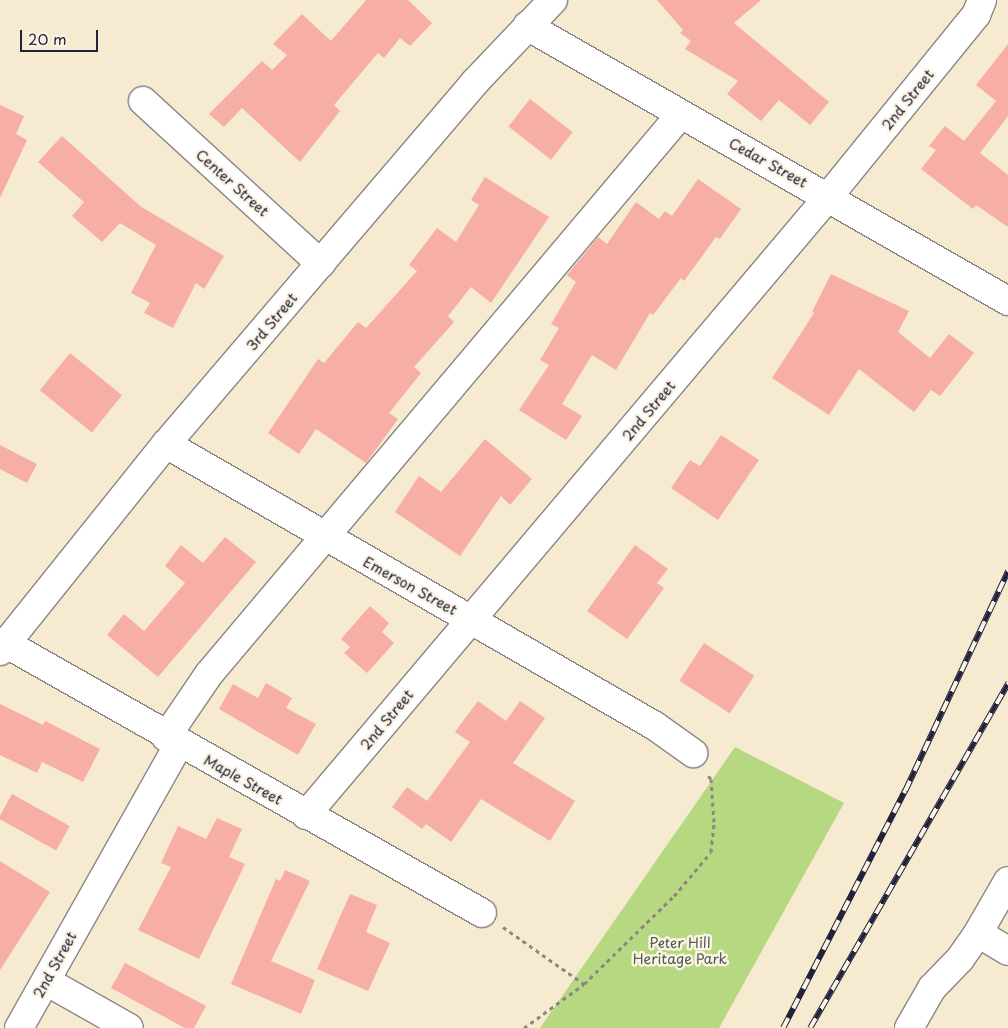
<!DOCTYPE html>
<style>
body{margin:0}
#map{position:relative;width:1008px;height:1028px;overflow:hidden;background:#f6ead1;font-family:"Playpen Sans",sans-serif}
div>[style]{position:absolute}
.green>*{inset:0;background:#b6d880}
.building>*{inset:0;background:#f7aea6;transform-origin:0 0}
.path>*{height:3px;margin-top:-1.5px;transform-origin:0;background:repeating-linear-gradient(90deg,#8c8686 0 4px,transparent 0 8px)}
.roads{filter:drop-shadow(1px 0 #8c8686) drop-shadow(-1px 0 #8c8686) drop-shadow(0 1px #8c8686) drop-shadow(0 -1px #8c8686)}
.minor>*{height:28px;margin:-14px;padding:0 14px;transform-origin:14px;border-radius:14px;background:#fff}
.rail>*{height:5.5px;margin-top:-2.75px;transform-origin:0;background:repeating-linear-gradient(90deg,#fcf5e5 0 11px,#22223b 0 22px);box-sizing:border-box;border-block:1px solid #22223b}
span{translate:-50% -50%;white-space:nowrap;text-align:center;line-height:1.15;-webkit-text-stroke:5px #fcf5e5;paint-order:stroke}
.street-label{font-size:14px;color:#22223b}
.park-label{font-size:14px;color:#4e5950}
.scale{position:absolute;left:20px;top:30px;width:78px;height:22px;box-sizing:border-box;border:2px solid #22223b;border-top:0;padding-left:6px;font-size:15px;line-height:18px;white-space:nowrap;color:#22223b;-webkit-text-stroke:4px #fcf5e5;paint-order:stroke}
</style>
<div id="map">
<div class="green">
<div style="clip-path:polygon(735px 747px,844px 803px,719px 1028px,540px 1028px)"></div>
</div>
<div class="building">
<div style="clip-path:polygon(366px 0,408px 0,432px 23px,410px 46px,400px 38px,384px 58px,378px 53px,334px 105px,340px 111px,300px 162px,242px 108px,224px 127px,209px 114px,262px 61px,272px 70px,287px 55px,273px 44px,302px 14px,331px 41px)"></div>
<div style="clip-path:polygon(657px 0,761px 0,734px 23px,829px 102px,810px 125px,779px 100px,761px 121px,727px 94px,738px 81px,685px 49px,691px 41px,680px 33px,683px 30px)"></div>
<div style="clip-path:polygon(1008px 44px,1008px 116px,980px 153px,1008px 175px,1008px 227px,976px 205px,973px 209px,921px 169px,936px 150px,929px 146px,945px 126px,964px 141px,996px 101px,976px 85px)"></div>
<div style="left:530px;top:99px;width:54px;height:35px;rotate:38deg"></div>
<div style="clip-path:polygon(0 105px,24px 116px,16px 134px,27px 140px,0 198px)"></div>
<div style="clip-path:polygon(62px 136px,140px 206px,224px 256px,204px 289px,196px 283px,173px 328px,144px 313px,150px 303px,131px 293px,156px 245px,120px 223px,102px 242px,72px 216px,84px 202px,38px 162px)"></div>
<div style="clip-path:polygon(485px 177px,549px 217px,491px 303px,471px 287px,448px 316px,454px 322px,414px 367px,421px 373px,389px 413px,398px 419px,366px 463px,316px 429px,299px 454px,268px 433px,318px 359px,324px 363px,358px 322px,366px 328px,417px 271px,409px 265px,437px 228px,456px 242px,479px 205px,471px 200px)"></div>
<div style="clip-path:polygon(698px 179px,741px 209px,720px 239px,716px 237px,684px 281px,681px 278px,653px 315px,650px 313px,616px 370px,592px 355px,562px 404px,582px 416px,566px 440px,519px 410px,549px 365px,540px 360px,559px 328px,551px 324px,576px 282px,567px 275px,598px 237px,607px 244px,636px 202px,659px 219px,665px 211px,672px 216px)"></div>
<div style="clip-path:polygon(831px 274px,909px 311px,898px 332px,930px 358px,949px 334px,974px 353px,940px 396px,931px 390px,914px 412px,859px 369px,829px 415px,772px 378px,814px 313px,812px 312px)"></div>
<div style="left:70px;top:353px;width:67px;height:48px;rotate:39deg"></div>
<div style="clip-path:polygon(721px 435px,759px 460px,718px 520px,671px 488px,690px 460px,700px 466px)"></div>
<div style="clip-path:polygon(485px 439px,532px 479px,510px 505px,501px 496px,460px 556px,395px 512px,419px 476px,441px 492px)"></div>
<div style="clip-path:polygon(0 445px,37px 464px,27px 483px,0 469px)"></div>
<div style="clip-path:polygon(225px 537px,256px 562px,158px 677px,107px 635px,124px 614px,144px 631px,185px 583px,165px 566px,181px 545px,203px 563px)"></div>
<div style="clip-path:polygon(635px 545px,668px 569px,657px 583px,664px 588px,627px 639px,587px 611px)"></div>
<div style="clip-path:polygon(370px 606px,389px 623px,382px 632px,394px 643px,367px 673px,344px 653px,350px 647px,341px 639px)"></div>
<div style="left:704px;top:643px;width:60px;height:45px;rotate:33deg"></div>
<div style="clip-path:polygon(266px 683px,292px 698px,286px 708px,316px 724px,298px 755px,219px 709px,233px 684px,258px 698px)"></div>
<div style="clip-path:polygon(478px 701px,506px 721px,520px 701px,545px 718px,513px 763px,575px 801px,550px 841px,481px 799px,451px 842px,426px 824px,422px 829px,392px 807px,407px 787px,427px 801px,470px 742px,455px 732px)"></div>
<div style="clip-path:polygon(0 704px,43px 725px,45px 721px,100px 749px,83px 782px,42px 762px,37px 773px,0 755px)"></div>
<div style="left:12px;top:794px;width:66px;height:28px;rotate:29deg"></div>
<div style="clip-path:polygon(217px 818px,242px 829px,229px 857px,245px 864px,199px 959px,138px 930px,171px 867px,161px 863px,178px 826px,206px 839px)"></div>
<div style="clip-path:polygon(0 861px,50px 892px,0 970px)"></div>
<div style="clip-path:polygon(285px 870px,310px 881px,271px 961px,315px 980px,301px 1014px,231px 984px,276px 879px,280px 881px)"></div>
<div style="clip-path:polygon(350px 894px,377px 905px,366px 932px,390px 943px,368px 991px,317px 969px)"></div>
<div style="clip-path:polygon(125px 963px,206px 1006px,194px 1028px,185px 1028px,111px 988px)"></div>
</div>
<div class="path">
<div style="left:503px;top:927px;width:99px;rotate:35.1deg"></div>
<div style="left:524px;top:1028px;width:74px;rotate:-36.3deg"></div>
<div style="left:584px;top:984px;width:126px;rotate:-44.4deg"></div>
<div style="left:674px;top:896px;width:57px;rotate:-49.9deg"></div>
<div style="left:711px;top:852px;width:30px;rotate:-84deg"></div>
<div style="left:714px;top:822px;width:43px;rotate:-94deg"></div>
<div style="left:711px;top:779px;width:6px;rotate:-129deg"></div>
</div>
<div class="roads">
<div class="minor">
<div style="left:527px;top:26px;width:554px;rotate:29.76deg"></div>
<div style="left:143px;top:101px;width:241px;rotate:42.5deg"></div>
<div style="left:166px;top:444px;width:564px;rotate:29.97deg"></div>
<div style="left:655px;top:726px;width:47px;rotate:35.4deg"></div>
<div style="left:5px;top:643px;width:548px;rotate:29.51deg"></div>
<div style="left:0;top:651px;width:265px;rotate:-51.3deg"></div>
<div style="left:166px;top:444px;width:476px;rotate:-49.5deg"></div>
<div style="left:475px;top:82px;width:113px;rotate:-46.4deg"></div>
<div style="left:166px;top:737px;width:76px;rotate:-55.7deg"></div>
<div style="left:209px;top:674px;width:732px;rotate:-49.87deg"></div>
<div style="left:306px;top:815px;width:809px;rotate:-49.81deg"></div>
<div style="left:828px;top:197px;width:235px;rotate:-50.9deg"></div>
<div style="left:976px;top:15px;width:16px;rotate:-68deg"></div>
<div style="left:978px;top:933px;width:35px;rotate:31deg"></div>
<div style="left:46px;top:981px;width:95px;rotate:29.5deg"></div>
<div style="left:19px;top:1028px;width:326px;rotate:-60.6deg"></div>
<div style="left:909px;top:1028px;width:46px;rotate:-60.1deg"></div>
<div style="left:932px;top:988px;width:40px;rotate:-46deg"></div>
<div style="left:960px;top:959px;width:32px;rotate:-55deg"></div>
<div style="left:978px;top:933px;width:60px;rotate:-60deg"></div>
</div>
</div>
<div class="rail">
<div style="left:783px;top:1028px;width:267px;rotate:-62.8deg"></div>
<div style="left:905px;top:791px;width:243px;rotate:-64.9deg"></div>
<div style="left:810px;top:1028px;width:398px;rotate:-60.1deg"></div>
</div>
<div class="street-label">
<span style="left:908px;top:100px;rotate:-51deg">2nd Street</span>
<span style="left:768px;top:163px;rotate:29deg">Cedar Street</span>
<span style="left:232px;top:183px;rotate:42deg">Center Street</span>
<span style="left:272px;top:322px;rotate:-50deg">3rd Street</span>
<span style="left:649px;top:411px;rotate:-50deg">2nd Street</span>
<span style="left:410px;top:586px;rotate:29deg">Emerson Street</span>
<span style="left:387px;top:720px;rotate:-50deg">2nd Street</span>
<span style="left:243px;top:780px;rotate:29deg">Maple Street</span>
<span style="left:55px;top:965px;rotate:-61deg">2nd Street</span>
</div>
<div class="park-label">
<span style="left:680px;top:951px">Peter Hill<br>Heritage Park</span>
</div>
<div class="scale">20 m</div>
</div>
